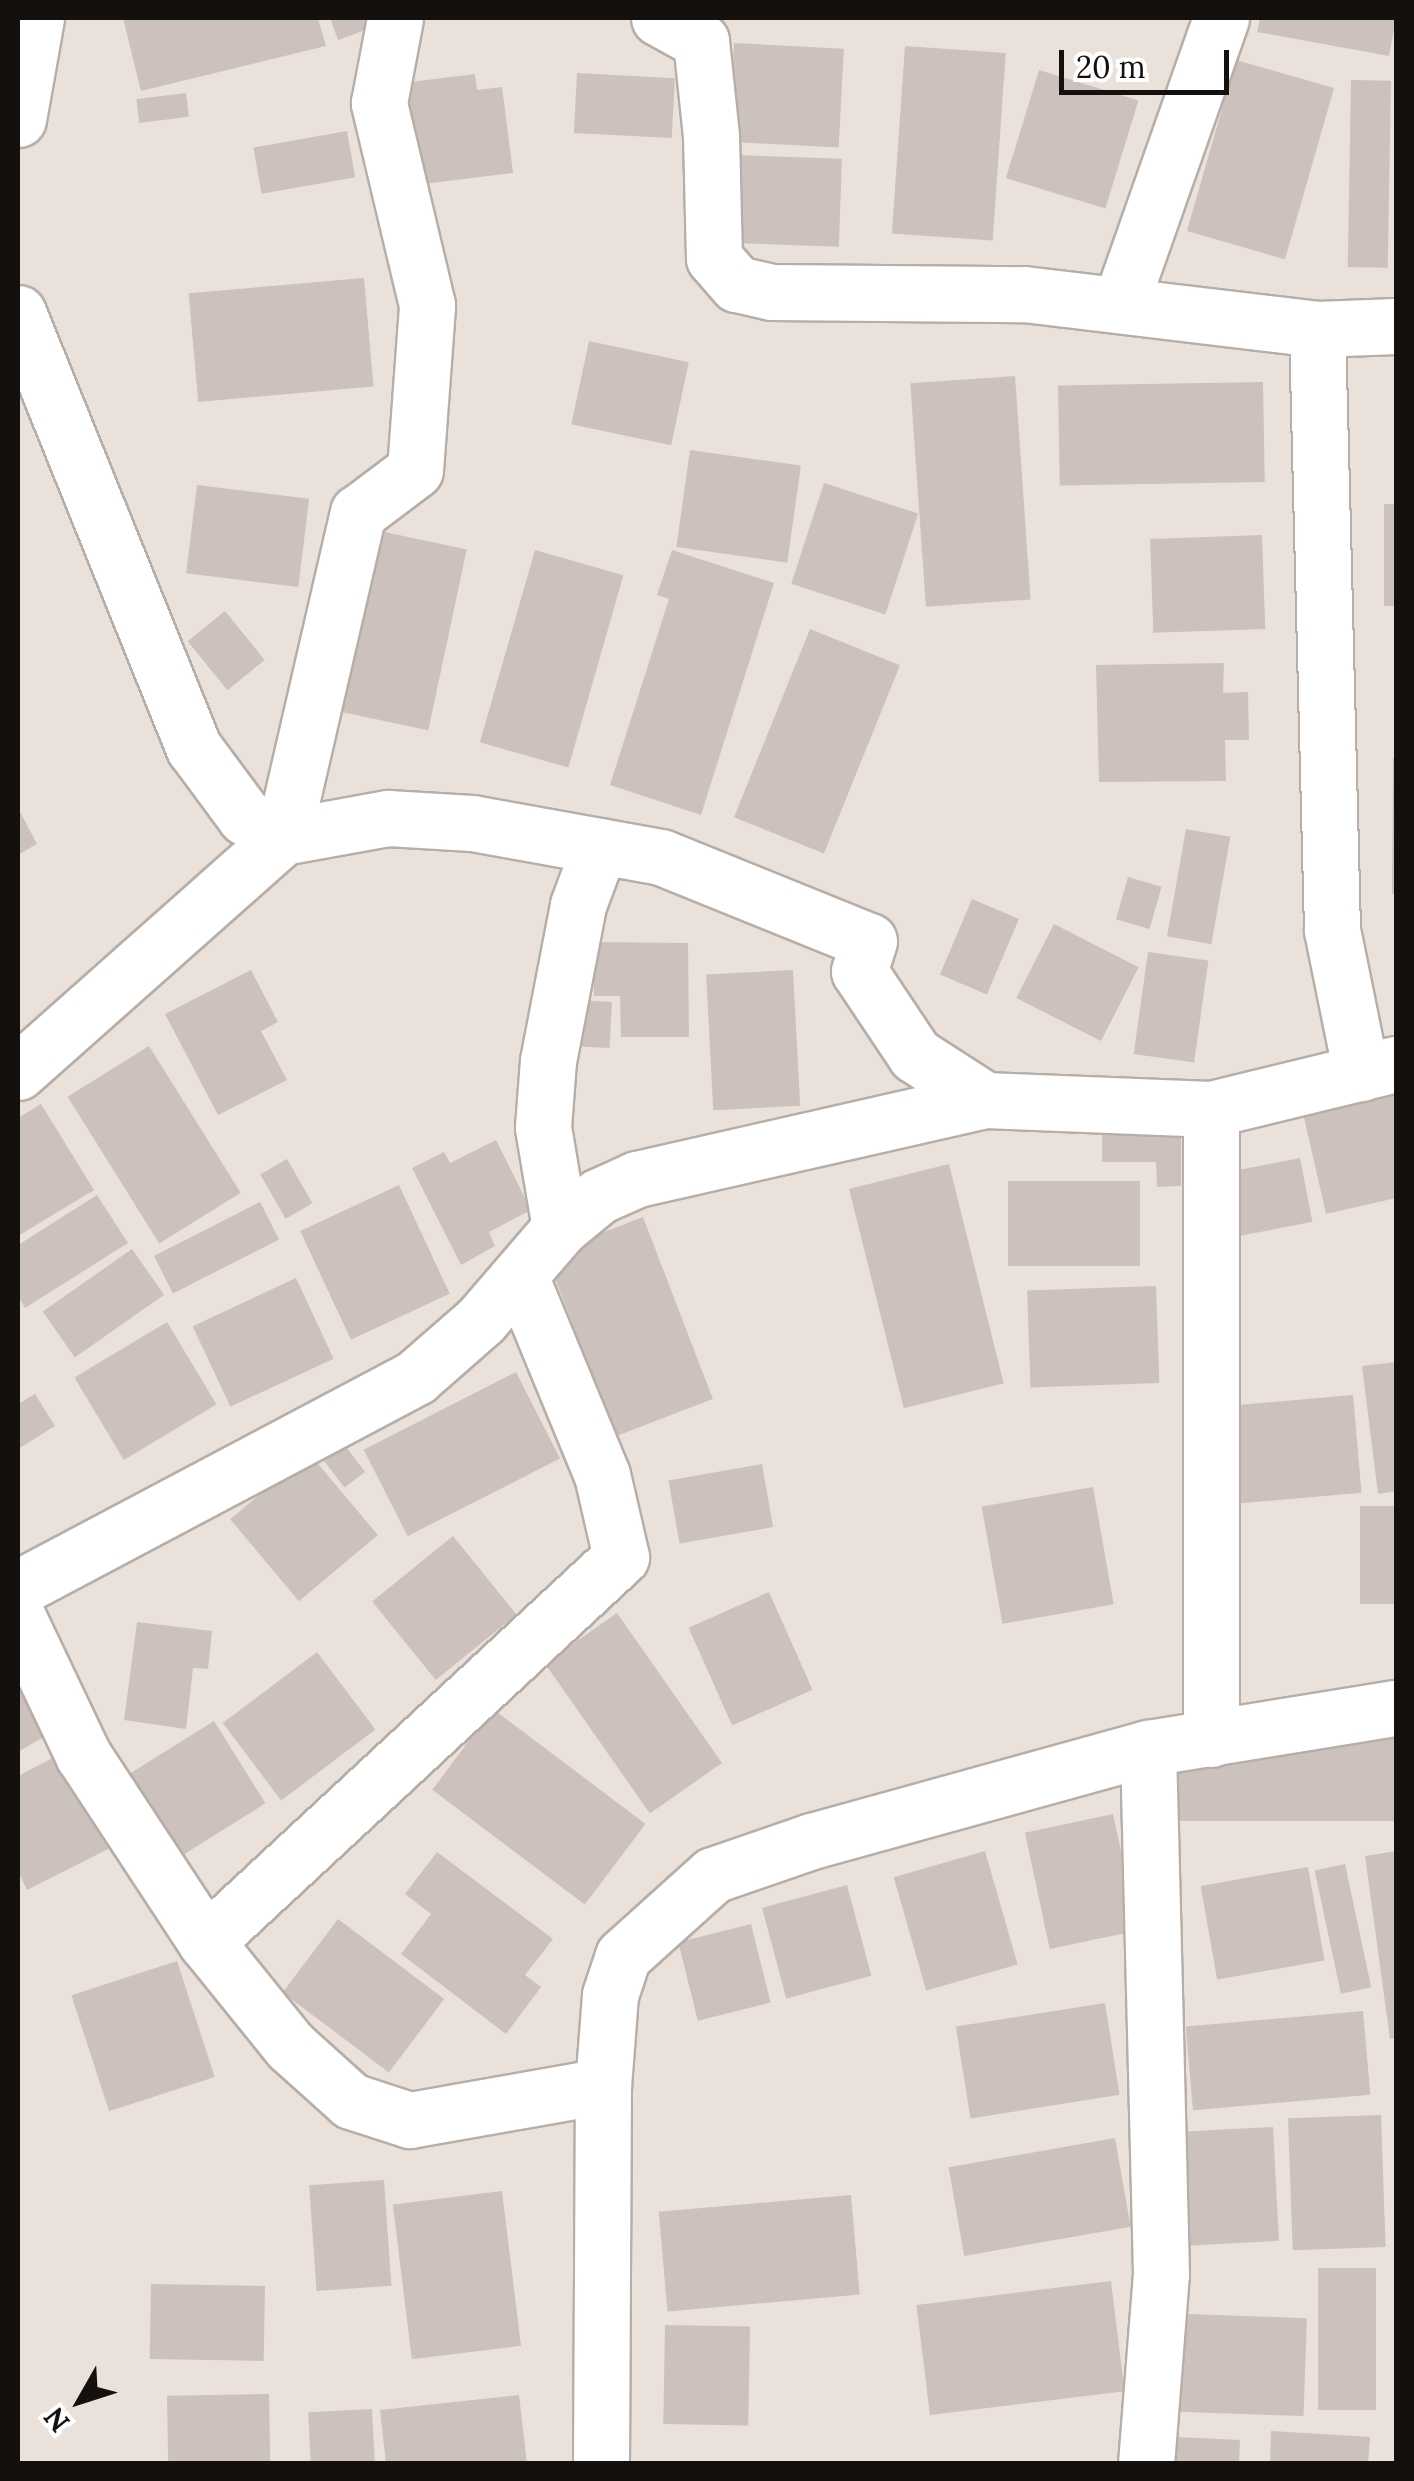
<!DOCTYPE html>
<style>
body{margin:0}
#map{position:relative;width:1414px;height:2481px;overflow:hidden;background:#eae2da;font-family:Lora,serif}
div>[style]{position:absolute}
.building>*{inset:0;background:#ccc1bc;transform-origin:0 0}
.roads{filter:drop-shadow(2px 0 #b6aea7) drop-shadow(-2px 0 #b6aea7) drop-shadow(0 2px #b6aea7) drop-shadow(0 -2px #b6aea7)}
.minor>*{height:55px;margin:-27.5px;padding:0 27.5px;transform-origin:27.5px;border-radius:27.5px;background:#fff}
span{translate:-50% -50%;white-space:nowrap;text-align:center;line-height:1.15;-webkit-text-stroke:10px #fff;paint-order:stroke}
.frame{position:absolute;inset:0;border:20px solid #13100d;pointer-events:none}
.north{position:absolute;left:30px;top:2351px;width:100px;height:100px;-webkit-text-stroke:8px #fff;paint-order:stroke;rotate:231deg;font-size:28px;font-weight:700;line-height:40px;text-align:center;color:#13100d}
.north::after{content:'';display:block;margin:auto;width:35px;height:45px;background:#13100d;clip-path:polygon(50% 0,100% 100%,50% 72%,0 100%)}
.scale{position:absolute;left:1059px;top:50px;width:170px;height:45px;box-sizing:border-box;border:5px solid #13100d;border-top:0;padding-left:12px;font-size:30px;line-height:35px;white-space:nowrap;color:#13100d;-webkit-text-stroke:8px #fff;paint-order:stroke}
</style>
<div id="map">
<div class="building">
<div style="clip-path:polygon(123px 18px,318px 18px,326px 46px,141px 91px)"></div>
<div style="clip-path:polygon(330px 18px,364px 18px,368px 29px,338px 40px)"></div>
<div style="clip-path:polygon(1260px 18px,1396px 18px,1389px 56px,1257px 32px)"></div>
<div style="left:734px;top:43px;width:110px;height:99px;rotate:3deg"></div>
<div style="left:905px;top:46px;width:101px;height:188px;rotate:4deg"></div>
<div style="left:1236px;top:60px;width:102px;height:178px;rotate:16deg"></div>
<div style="left:1039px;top:70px;width:104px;height:113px;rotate:17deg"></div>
<div style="left:577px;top:73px;width:98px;height:60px;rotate:3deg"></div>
<div style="clip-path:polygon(475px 74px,477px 90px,502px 87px,513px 173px,408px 186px,394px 84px)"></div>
<div style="left:1351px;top:80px;width:40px;height:187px;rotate:1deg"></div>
<div style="left:186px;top:93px;width:24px;height:50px;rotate:83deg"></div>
<div style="left:347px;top:131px;width:47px;height:95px;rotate:80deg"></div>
<div style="left:734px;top:155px;width:108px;height:88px;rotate:2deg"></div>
<div style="left:364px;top:278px;width:109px;height:176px;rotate:85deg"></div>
<div style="left:589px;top:341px;width:102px;height:85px;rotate:12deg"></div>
<div style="left:1015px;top:376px;width:224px;height:105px;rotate:86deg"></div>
<div style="left:1263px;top:382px;width:100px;height:205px;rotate:89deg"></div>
<div style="left:690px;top:450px;width:112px;height:98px;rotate:8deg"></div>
<div style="left:824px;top:483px;width:99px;height:106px;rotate:18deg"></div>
<div style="left:197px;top:485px;width:113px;height:89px;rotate:7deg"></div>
<div style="left:1384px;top:504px;width:12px;height:102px"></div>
<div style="left:366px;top:528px;width:103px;height:185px;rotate:12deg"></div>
<div style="left:1262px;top:535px;width:94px;height:112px;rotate:88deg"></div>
<div style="left:535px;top:550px;width:92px;height:200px;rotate:16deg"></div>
<div style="clip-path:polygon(672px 550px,774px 583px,701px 815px,610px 785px,669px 599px,657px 595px)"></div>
<div style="left:225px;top:611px;width:63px;height:48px;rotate:51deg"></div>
<div style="left:810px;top:629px;width:97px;height:203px;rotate:22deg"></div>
<div style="clip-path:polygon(1224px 663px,1223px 693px,1248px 692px,1249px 740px,1225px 740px,1226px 781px,1099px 782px,1096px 665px)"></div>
<div style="clip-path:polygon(1393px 758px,1396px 758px,1396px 894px,1392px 894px)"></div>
<div style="clip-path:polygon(18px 808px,37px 844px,18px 855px)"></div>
<div style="left:1186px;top:829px;width:45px;height:109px;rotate:10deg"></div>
<div style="left:1128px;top:877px;width:35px;height:44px;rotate:16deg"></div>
<div style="left:972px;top:899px;width:51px;height:82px;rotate:23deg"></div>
<div style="left:1054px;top:924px;width:95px;height:83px;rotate:27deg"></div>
<div style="clip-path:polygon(594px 942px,688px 943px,689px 1037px,621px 1037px,620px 996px,594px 996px)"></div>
<div style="left:1148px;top:952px;width:61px;height:103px;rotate:8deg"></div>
<div style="clip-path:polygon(251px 970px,278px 1022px,261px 1031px,287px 1080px,218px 1115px,165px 1014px)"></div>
<div style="left:793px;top:970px;width:136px;height:87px;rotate:87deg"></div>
<div style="left:572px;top:1000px;width:40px;height:46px;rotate:3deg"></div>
<div style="left:149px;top:1046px;width:173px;height:96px;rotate:58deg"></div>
<div style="clip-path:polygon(1396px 1092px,1396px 1198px,1326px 1214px,1303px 1113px)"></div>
<div style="clip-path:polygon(41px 1104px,94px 1190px,18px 1236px,18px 1118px)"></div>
<div style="clip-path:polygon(1181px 1130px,1181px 1186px,1157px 1187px,1156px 1162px,1102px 1162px,1102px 1131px)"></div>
<div style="clip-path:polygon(496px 1140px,531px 1210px,489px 1232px,495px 1246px,461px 1265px,412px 1168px,444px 1152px,450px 1163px)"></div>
<div style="left:1300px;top:1158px;width:65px;height:75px;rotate:79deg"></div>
<div style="left:287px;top:1159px;width:51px;height:31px;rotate:60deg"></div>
<div style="left:949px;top:1164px;width:226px;height:103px;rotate:76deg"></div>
<div style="left:1008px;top:1181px;width:132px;height:85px"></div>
<div style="left:399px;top:1185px;width:120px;height:109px;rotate:65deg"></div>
<div style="clip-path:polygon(97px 1195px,128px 1243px,25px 1308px,18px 1296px,18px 1245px)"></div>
<div style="left:260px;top:1202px;width:42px;height:119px;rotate:63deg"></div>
<div style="left:643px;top:1217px;width:195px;height:104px;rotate:69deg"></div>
<div style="left:132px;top:1249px;width:56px;height:109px;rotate:55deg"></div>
<div style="left:296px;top:1278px;width:89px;height:114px;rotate:65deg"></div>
<div style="left:1156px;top:1286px;width:97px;height:129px;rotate:88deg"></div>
<div style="left:167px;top:1322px;width:96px;height:108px;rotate:59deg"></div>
<div style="clip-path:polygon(1396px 1362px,1396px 1491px,1378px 1494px,1362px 1366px)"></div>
<div style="left:516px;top:1372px;width:97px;height:171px;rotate:63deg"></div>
<div style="clip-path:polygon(35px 1394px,55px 1426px,18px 1449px,18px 1404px)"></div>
<div style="left:1353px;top:1395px;width:98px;height:121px;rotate:85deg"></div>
<div style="left:341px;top:1440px;width:40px;height:26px;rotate:53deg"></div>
<div style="left:309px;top:1453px;width:107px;height:103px;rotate:50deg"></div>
<div style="left:762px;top:1464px;width:64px;height:95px;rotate:80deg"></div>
<div style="left:1093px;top:1487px;width:119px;height:113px;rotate:80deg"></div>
<div style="left:1360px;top:1506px;width:36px;height:98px"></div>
<div style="left:453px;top:1536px;width:101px;height:104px;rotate:51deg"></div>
<div style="left:769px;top:1592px;width:107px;height:88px;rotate:66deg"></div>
<div style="left:617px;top:1613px;width:183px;height:88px;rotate:55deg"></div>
<div style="clip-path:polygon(137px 1622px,212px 1631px,208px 1669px,193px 1668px,186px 1729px,124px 1720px)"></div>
<div style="left:317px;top:1652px;width:97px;height:118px;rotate:53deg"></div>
<div style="clip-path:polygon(18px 1683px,47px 1735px,18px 1752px)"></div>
<div style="left:493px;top:1709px;width:191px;height:101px;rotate:37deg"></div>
<div style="left:214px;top:1721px;width:97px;height:113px;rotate:58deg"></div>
<div style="left:1396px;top:1722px;width:99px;height:219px;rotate:90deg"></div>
<div style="clip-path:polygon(62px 1753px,110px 1848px,27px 1890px,18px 1871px,18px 1776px)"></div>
<div style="left:1113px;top:1814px;width:119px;height:90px;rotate:78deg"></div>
<div style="left:985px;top:1851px;width:118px;height:95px;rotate:74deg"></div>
<div style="clip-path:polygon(1396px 1851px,1396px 2038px,1390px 2039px,1365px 1856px)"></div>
<div style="clip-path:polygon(437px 1852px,553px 1939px,525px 1975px,541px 1987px,506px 2034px,401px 1954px,431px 1914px,405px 1894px)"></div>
<div style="left:1345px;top:1864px;width:126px;height:31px;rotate:78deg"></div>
<div style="left:1308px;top:1867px;width:95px;height:109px;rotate:80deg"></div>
<div style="left:847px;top:1885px;width:94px;height:88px;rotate:75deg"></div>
<div style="left:338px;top:1919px;width:133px;height:92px;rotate:37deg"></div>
<div style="left:751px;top:1924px;width:81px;height:75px;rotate:76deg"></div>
<div style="left:177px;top:1961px;width:122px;height:111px;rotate:72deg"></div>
<div style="left:1105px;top:2003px;width:93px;height:151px;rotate:81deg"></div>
<div style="left:1363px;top:2011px;width:84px;height:178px;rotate:85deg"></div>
<div style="left:1381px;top:2115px;width:132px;height:93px;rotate:88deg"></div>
<div style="left:1273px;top:2127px;width:114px;height:93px;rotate:87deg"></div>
<div style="left:1115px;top:2138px;width:90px;height:169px;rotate:80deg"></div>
<div style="left:384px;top:2180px;width:106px;height:75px;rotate:86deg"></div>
<div style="left:502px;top:2191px;width:156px;height:110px;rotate:83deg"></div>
<div style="left:851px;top:2195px;width:100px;height:193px;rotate:85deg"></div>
<div style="left:1318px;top:2268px;width:58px;height:142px"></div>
<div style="left:1111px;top:2281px;width:111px;height:196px;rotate:83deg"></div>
<div style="left:151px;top:2284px;width:114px;height:75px;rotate:1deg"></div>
<div style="left:1160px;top:2313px;width:147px;height:98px;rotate:2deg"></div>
<div style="left:665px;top:2325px;width:85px;height:99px;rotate:1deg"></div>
<div style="left:269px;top:2394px;width:70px;height:102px;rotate:89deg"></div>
<div style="clip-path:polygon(519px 2395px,527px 2464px,386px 2464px,380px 2410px)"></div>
<div style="left:372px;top:2409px;width:55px;height:64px;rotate:87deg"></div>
<div style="clip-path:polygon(1271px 2431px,1370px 2437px,1368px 2464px,1270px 2464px)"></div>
<div style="clip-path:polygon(1156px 2436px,1240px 2440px,1239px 2464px,1155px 2464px)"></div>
</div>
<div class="roads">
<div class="minor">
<div style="left:659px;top:18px;width:48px;rotate:28.7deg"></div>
<div style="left:701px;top:41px;width:96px;rotate:84deg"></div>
<div style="left:711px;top:136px;width:122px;rotate:88.6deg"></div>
<div style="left:714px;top:258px;width:35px;rotate:49deg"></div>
<div style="left:737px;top:284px;width:35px;rotate:13deg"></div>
<div style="left:771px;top:292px;width:253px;rotate:0.5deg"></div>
<div style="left:1024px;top:294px;width:295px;rotate:6.8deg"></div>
<div style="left:1317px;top:329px;width:79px;rotate:-2.2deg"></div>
<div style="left:18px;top:119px;width:103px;rotate:-79.9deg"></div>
<div style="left:1120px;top:305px;width:304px;rotate:-70.6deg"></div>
<div style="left:18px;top:313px;width:469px;rotate:68deg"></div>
<div style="left:194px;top:748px;width:86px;rotate:53.5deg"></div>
<div style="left:245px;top:817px;width:43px;rotate:27.8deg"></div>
<div style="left:1317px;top:329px;width:601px;rotate:88.57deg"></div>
<div style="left:1332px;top:930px;width:146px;rotate:78.5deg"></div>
<div style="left:283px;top:837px;width:333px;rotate:-77deg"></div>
<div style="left:358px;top:513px;width:71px;rotate:-37deg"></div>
<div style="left:415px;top:470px;width:165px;rotate:-85.8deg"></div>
<div style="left:427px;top:305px;width:208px;rotate:-103.4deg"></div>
<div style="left:379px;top:103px;width:86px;rotate:-79.3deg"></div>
<div style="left:18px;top:1072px;width:354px;rotate:-41.6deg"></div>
<div style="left:283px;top:837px;width:107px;rotate:-10.3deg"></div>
<div style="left:388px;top:818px;width:84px;rotate:3.4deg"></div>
<div style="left:472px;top:823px;width:192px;rotate:10.2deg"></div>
<div style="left:661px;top:857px;width:224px;rotate:22deg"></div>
<div style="left:869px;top:941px;width:32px;rotate:108deg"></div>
<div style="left:859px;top:971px;width:101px;rotate:56.3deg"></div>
<div style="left:915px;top:1055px;width:83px;rotate:32.7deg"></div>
<div style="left:1211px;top:1109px;width:630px;rotate:90deg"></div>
<div style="left:560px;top:1228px;width:102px;rotate:-99.6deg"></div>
<div style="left:543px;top:1127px;width:66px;rotate:-85.7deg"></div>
<div style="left:548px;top:1061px;width:159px;rotate:-79.1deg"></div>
<div style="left:578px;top:905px;width:63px;rotate:-69.6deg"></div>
<div style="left:18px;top:1588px;width:450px;rotate:-27.9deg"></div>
<div style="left:416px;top:1377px;width:86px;rotate:-41.2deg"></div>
<div style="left:481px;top:1320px;width:121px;rotate:-49.3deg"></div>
<div style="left:560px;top:1228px;width:50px;rotate:-39.4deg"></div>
<div style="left:599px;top:1196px;width:42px;rotate:-24.1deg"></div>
<div style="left:637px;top:1179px;width:357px;rotate:-12.8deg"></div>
<div style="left:985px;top:1100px;width:226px;rotate:2.3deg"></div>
<div style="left:1211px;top:1109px;width:190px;rotate:-13.7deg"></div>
<div style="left:18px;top:1618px;width:152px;rotate:64.6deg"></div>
<div style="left:83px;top:1755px;width:224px;rotate:56.7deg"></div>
<div style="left:206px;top:1942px;width:134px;rotate:51.1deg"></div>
<div style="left:290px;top:2046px;width:82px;rotate:42deg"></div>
<div style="left:351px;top:2101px;width:62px;rotate:17.9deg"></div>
<div style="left:410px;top:2120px;width:196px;rotate:-10deg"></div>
<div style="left:206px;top:1942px;width:566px;rotate:-42.85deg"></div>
<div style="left:621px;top:1557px;width:84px;rotate:-103deg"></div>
<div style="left:602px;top:1475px;width:213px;rotate:-112.4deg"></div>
<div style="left:601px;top:2464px;width:378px;rotate:-89.7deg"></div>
<div style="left:603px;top:2086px;width:91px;rotate:-85.6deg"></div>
<div style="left:610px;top:1995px;width:41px;rotate:-71.6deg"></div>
<div style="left:623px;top:1956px;width:121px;rotate:-42deg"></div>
<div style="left:713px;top:1875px;width:105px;rotate:-19deg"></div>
<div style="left:812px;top:1841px;width:349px;rotate:-15.5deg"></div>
<div style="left:1148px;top:1748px;width:251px;rotate:-9.2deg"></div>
<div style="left:1146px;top:2464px;width:192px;rotate:-85.5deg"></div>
<div style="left:1161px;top:2273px;width:525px;rotate:-91.42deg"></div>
</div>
</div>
<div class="frame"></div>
<div class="north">N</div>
<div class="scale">20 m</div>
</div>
